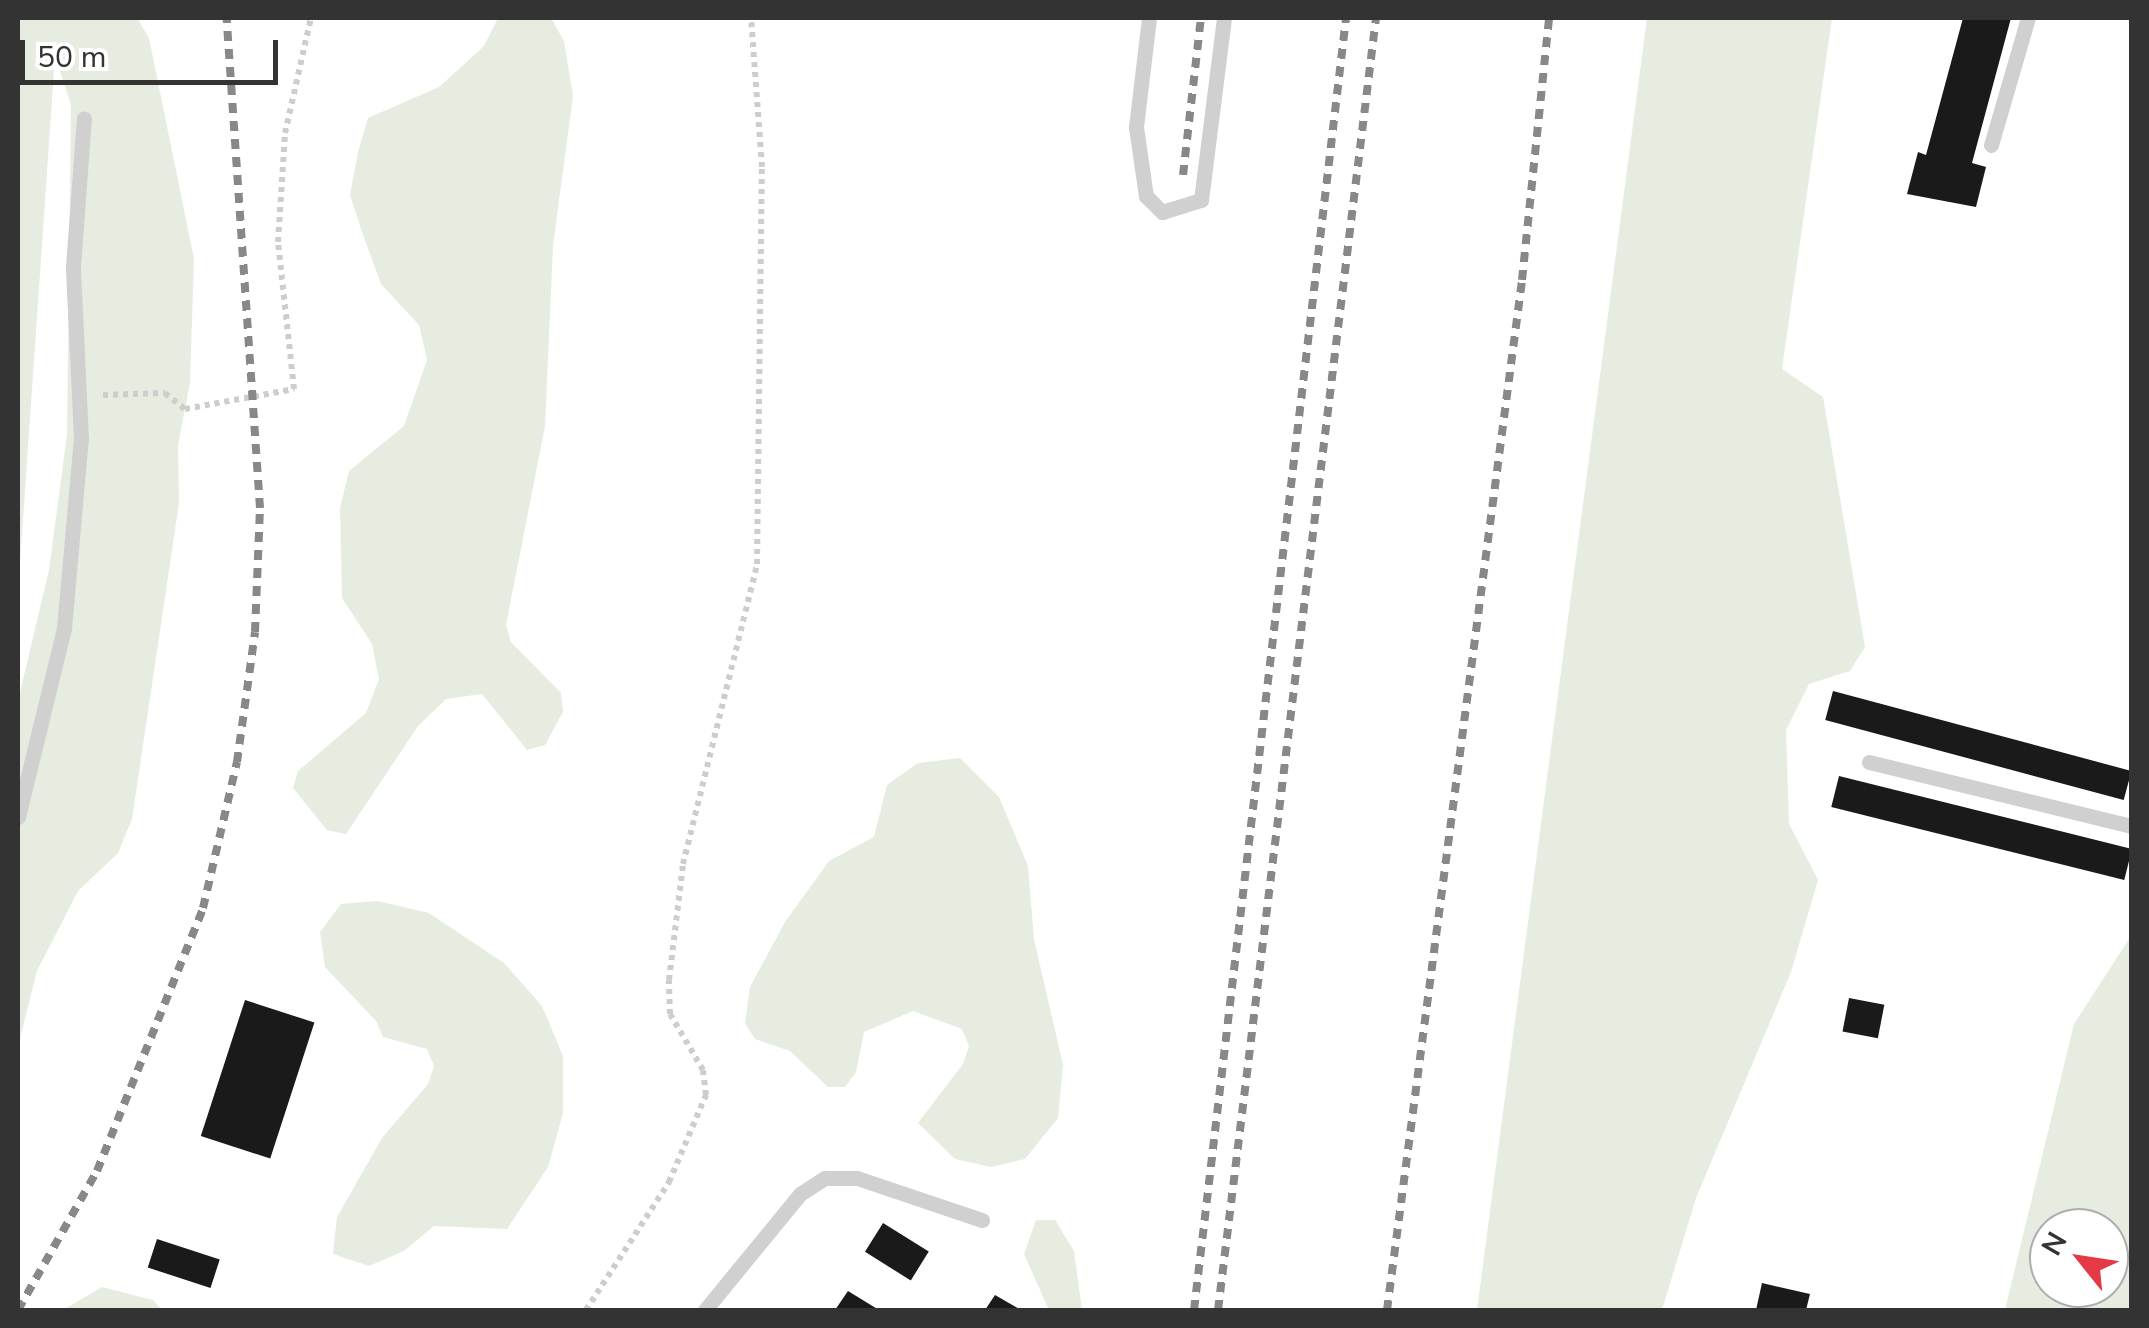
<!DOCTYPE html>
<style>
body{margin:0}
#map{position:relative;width:2149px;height:1328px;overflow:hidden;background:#fff;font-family:"Nunito Sans",sans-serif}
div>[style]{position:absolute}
.green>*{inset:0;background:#e6ecdf}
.building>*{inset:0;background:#1a1a1a;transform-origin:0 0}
.path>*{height:6px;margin-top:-3px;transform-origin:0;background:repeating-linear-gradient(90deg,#cdcdcd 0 5px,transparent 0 10px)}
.lane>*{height:15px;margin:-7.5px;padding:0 7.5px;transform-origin:7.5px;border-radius:7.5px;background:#d0d0d0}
.rail>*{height:8px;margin-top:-4px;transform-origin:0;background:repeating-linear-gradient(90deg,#888 0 10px,transparent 0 18px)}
span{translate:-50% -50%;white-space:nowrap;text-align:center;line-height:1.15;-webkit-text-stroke:10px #fff;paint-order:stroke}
.frame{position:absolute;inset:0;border:20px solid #333;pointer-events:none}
.north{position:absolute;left:2029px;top:1208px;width:100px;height:100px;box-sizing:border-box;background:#fff;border:2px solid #adadad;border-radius:50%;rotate:300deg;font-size:28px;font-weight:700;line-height:40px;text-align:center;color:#333}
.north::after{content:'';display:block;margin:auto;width:35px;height:45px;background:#e63946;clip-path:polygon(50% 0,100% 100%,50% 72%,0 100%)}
.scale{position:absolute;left:20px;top:40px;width:258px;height:45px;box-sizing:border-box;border:5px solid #333;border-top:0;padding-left:12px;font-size:30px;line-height:35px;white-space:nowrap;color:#333;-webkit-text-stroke:8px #fff;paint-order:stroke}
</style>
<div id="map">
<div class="green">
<div style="clip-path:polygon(18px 18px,137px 18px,149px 38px,194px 259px,190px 382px,178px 446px,179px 503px,132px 819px,118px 853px,78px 891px,37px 971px,18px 1046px,18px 701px,49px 570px,67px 435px,71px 105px,55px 56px,18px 592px)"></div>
<div style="clip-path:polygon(498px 18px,551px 18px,564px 41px,573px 96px,553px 246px,545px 426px,506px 625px,511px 642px,561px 693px,563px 712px,545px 745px,527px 750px,482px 694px,446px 699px,418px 726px,346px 834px,327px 830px,293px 788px,298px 771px,366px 713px,379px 679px,372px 644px,342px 598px,340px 508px,349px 471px,404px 426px,427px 360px,419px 325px,381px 284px,362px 232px,350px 195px,358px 152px,368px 118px,439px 87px,484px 46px)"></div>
<div style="clip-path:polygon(1647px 18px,1832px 18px,1782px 369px,1823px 397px,1865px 647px,1850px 671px,1809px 684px,1786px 730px,1789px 824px,1818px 880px,1791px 972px,1696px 1198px,1662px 1310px,1477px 1310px)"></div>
<div style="clip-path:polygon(960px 758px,999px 797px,1028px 866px,1034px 939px,1063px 1065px,1058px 1118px,1025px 1159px,991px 1167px,955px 1159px,918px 1123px,963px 1064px,969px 1046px,962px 1029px,913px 1011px,864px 1032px,856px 1072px,845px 1087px,828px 1087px,790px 1051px,755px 1039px,745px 1023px,750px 987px,785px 922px,829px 861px,874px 837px,887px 785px,918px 763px)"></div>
<div style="clip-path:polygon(377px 901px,429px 913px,504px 963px,542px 1006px,563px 1056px,563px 1113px,548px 1167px,507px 1229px,434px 1226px,404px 1251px,369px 1266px,333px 1254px,337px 1217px,382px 1138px,428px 1084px,434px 1066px,427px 1049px,383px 1037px,376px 1021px,325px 967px,320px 932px,341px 904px)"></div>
<div style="clip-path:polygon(evenodd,2131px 936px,2131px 1310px,2005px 1310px,2074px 1024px,2131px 936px,2109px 1228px,2109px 1288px,2049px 1288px,2049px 1228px,2109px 1228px)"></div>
<div style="clip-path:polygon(1036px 1220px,1055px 1220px,1074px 1251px,1082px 1310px,1049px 1310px,1024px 1254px)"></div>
<div style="clip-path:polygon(102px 1287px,153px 1300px,162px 1310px,63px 1310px)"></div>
</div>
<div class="building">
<div style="clip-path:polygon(1963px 18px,2011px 18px,1972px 163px,1986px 167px,1976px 207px,1907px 194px,1918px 152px,1926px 155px)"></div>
<div style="left:1833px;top:691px;width:309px;height:30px;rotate:15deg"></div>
<div style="left:1839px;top:776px;width:302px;height:32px;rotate:14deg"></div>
<div style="left:1849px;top:998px;width:36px;height:34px;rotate:11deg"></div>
<div style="left:245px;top:1000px;width:73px;height:143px;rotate:18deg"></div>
<div style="left:883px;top:1223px;width:54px;height:34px;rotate:32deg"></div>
<div style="left:157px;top:1239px;width:66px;height:30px;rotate:18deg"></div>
<div style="clip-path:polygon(1762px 1283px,1810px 1294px,1806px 1310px,1756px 1310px)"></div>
<div style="clip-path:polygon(848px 1291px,879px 1310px,835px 1310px)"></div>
<div style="clip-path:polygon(995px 1295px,1021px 1310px,985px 1310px)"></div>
</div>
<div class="path">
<div style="left:103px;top:395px;width:62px;rotate:-1.8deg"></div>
<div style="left:165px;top:393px;width:26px;rotate:39deg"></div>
<div style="left:185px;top:409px;width:111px;rotate:-10.4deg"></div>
<div style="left:294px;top:389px;width:148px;rotate:-96.2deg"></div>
<div style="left:278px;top:242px;width:109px;rotate:-86.3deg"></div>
<div style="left:285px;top:133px;width:118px;rotate:-77.3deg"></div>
<div style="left:586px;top:1310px;width:153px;rotate:-57deg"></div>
<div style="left:669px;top:1182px;width:95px;rotate:-67deg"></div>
<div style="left:706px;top:1095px;width:25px;rotate:-97deg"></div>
<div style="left:703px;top:1070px;width:65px;rotate:-120.5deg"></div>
<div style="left:670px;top:1014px;width:34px;rotate:-92deg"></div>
<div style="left:669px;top:980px;width:117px;rotate:-83.1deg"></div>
<div style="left:683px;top:864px;width:309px;rotate:-76.1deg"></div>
<div style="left:757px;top:564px;width:397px;rotate:-89.3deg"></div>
<div style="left:762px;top:167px;width:149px;rotate:-94.2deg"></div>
</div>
<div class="lane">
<div style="left:1149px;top:18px;width:110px;rotate:96.8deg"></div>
<div style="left:1136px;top:127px;width:70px;rotate:81.8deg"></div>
<div style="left:1146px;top:196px;width:23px;rotate:45deg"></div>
<div style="left:1162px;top:212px;width:41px;rotate:-17.1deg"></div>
<div style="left:1201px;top:200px;width:183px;rotate:-82.8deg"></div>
<div style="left:1991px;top:145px;width:132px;rotate:-73.8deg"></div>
<div style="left:1869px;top:762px;width:271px;rotate:13.7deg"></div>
<div style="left:18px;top:817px;width:195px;rotate:-76.3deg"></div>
<div style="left:64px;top:628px;width:190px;rotate:-84.9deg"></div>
<div style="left:81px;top:439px;width:172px;rotate:-92.7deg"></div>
<div style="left:73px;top:267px;width:149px;rotate:-85.8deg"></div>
<div style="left:705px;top:1310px;width:150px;rotate:-50.7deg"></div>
<div style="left:800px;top:1194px;width:30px;rotate:-33deg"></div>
<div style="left:825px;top:1178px;width:32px"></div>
<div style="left:857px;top:1178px;width:132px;rotate:18.6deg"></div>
</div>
<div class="rail">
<div style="left:1183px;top:175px;width:158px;rotate:-83.5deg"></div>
<div style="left:18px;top:1310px;width:160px;rotate:-60.4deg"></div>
<div style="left:97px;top:1171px;width:284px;rotate:-68deg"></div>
<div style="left:203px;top:908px;width:150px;rotate:-76.9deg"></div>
<div style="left:237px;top:762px;width:131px;rotate:-82.1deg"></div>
<div style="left:255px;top:632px;width:124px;rotate:-87.7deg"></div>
<div style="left:260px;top:508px;width:491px;rotate:-93.9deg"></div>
<div style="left:1194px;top:1310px;width:1301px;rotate:-83.29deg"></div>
<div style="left:1218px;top:1310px;width:1302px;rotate:-83.03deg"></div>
<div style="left:1387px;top:1310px;width:1039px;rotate:-82.53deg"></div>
<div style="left:1522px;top:280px;width:263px;rotate:-84.1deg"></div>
</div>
<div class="frame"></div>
<div class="north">N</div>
<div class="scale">50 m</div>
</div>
